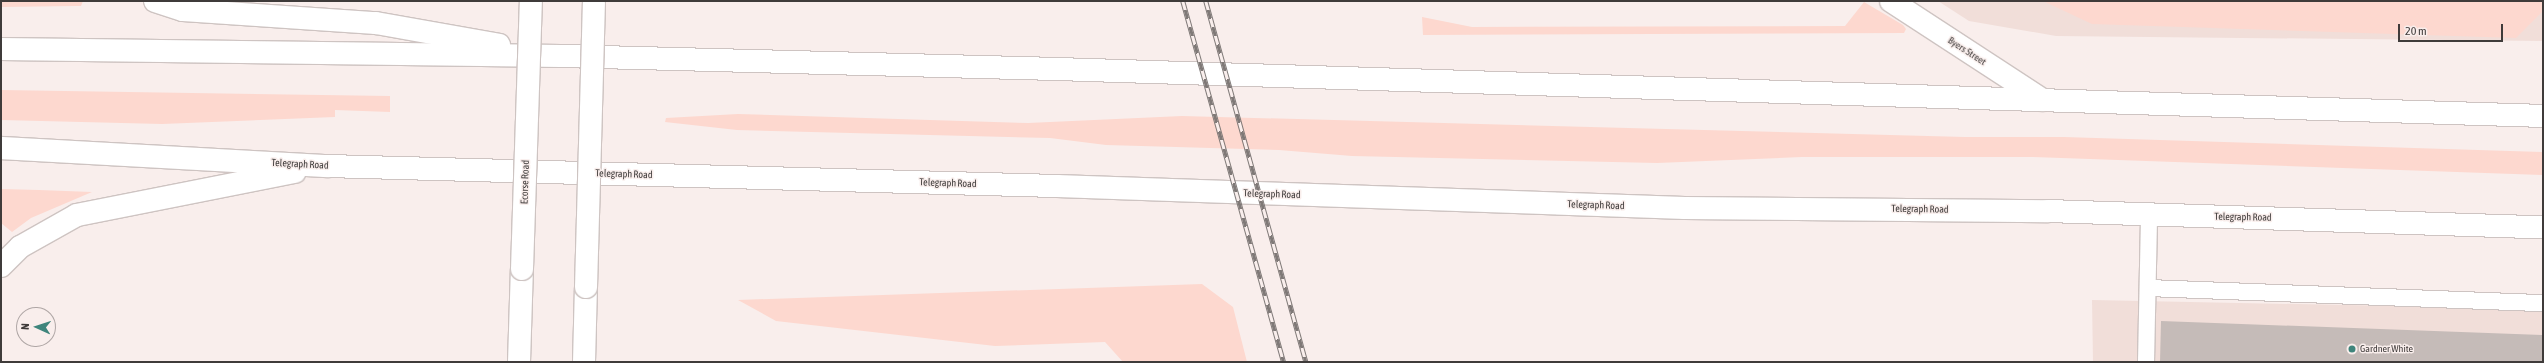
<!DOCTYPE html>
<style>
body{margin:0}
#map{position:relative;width:2544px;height:363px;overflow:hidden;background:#f9eeec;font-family:"Asap Condensed",sans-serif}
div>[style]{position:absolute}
.built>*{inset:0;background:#f1ded9}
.green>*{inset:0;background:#fdd8cf}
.building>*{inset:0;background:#c5bbb8}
.roads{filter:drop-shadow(1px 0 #cec4c2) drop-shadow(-1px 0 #cec4c2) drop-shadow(0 1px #cec4c2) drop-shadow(0 -1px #cec4c2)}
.service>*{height:16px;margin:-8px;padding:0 8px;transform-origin:8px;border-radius:8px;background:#fff}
.tertiary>*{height:22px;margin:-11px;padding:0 11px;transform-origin:11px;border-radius:11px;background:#fff}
.secondary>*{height:22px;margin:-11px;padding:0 11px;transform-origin:11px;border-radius:11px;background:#fff}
.primary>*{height:22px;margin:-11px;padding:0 11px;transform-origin:11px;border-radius:11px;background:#fff}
.trunk>*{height:22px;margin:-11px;padding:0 11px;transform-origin:11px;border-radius:11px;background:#fff}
.rail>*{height:4.5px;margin-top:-2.25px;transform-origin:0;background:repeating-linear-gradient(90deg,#f9eeec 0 9px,#7f7977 0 18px);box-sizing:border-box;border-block:1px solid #7f7977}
.bridges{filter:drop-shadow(1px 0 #cec4c2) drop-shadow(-1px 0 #cec4c2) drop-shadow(0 1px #cec4c2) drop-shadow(0 -1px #cec4c2)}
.secondary-bridge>*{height:22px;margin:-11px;padding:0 11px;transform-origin:11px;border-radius:11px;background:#fff}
.dots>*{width:11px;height:11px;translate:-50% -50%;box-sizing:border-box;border:2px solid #f9eeec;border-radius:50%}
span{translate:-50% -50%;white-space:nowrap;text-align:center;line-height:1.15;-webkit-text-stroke:3px #f9eeec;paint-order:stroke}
.street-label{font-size:10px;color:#3f3b3a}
.poi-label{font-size:10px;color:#3f3b3a}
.left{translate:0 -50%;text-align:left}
.frame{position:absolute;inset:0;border:2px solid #3f3b3a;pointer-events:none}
.north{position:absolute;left:16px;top:307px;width:40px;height:40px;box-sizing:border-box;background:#f9eeec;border:1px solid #afa6a5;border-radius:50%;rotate:273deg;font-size:11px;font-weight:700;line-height:16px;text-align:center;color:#3f3b3a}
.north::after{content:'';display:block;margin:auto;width:14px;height:18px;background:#3f857c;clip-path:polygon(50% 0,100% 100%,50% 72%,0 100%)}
.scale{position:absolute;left:2398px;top:24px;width:105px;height:18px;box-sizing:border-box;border:2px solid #3f3b3a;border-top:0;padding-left:5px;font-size:12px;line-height:14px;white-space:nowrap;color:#3f3b3a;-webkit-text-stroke:3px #f9eeec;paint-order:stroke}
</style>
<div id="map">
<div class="built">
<div style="clip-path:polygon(1938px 1px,2543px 1px,2543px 41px,2056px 36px,1969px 21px)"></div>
<div style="clip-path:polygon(2092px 300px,2543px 309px,2543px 362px,2093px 362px)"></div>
</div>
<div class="green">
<div style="clip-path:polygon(1px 1px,83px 1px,81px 6px,77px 6px,1px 7px)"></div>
<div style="clip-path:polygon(2043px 1px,2543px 1px,2543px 11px,2516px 38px,2092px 24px)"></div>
<div style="clip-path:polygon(1864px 2px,1903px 25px,1906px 29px,1904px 33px,1423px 35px,1422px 17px,1472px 27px,1845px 26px)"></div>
<div style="clip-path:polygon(1px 90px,390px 96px,390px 112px,335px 110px,335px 117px,162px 124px,1px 120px)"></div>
<div style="clip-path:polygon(738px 114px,1028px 123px,1182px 116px,1965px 137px,2064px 137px,2543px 152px,2543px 168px,2542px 175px,2033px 157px,1802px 157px,1657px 163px,1352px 156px,1279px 150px,1106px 145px,1050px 138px,737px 130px,665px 122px,666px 118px)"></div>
<div style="clip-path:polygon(1px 189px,39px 190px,92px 192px,31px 218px,12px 232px,1px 223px)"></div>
<div style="clip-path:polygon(1202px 284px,1233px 307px,1247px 362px,1123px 362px,1105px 342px,995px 346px,776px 321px,738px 300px)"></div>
</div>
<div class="building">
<div style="clip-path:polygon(2161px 321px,2543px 335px,2543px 362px,2160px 362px)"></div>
</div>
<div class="roads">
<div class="service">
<div style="left:2148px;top:288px;width:395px;rotate:2.2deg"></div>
<div style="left:2146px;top:362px;width:147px;rotate:-88.8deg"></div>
</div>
<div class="tertiary">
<div style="left:1891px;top:1px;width:181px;rotate:33.1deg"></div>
</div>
<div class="secondary">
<div style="left:519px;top:362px;width:93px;rotate:-88.2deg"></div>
<div style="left:584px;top:362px;width:75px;rotate:-88.5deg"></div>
</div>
<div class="primary">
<div style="left:1057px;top:69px;width:1487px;rotate:1.81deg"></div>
<div style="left:1057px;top:186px;width:628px;rotate:2.01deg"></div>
<div style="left:1685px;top:208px;width:363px;rotate:0.5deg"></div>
<div style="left:2048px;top:211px;width:495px;rotate:1.9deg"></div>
</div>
<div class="trunk">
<div style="left:155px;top:1px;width:29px;rotate:18deg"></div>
<div style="left:183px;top:10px;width:193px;rotate:3.9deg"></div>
<div style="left:376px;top:23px;width:125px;rotate:10.1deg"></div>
<div style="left:1px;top:49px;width:560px;rotate:0.72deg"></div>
<div style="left:561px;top:56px;width:496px;rotate:1.5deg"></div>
<div style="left:1px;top:148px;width:326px;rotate:3.2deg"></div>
<div style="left:327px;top:166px;width:730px;rotate:1.57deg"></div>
<div style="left:1px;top:266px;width:27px;rotate:-45deg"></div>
<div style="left:20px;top:247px;width:65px;rotate:-29.3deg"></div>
<div style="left:77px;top:215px;width:222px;rotate:-11.2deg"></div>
</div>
</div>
<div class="rail">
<div style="left:1183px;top:1px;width:375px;rotate:74.4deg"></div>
<div style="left:1206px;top:1px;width:375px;rotate:74.5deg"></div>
</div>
<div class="bridges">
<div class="secondary-bridge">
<div style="left:522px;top:269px;width:268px;rotate:-88.1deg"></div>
<div style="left:586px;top:287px;width:284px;rotate:-88.4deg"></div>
</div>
</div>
<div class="dots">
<div style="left:2352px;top:349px;background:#3f857c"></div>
</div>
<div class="street-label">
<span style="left:1967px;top:51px;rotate:33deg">Byers Street</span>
<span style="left:300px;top:164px;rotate:3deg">Telegraph Road</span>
<span style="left:624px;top:174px;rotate:2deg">Telegraph Road</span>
<span style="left:525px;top:182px;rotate:-88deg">Ecorse Road</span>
<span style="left:948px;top:183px;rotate:2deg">Telegraph Road</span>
<span style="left:1272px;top:194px;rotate:2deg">Telegraph Road</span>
<span style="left:1596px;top:205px;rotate:2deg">Telegraph Road</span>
<span style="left:1920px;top:209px;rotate:1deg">Telegraph Road</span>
<span style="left:2243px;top:217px;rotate:1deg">Telegraph Road</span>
</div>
<div class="poi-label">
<span class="left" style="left:2360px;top:349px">Gardner White</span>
</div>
<div class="frame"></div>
<div class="north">N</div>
<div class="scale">20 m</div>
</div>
